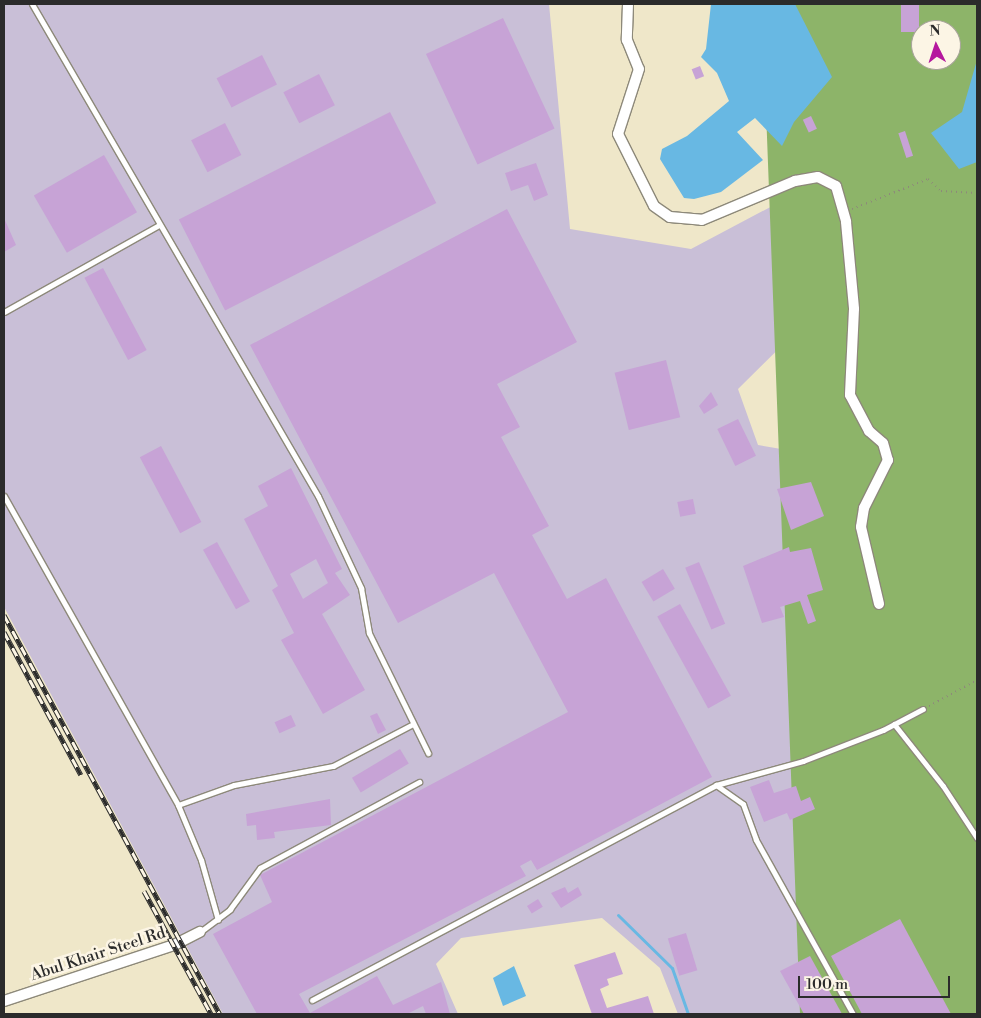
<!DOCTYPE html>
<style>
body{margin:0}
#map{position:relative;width:981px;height:1018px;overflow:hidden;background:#efe7c9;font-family:"Libre Bodoni",serif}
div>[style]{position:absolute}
.industrial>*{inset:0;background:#c9bfd7}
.forest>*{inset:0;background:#8db469}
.water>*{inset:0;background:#68b8e3}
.stream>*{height:3px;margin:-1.5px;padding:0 1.5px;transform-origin:1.5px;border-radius:1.5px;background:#68b8e3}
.building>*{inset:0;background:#c7a3d6;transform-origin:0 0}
.path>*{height:2px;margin-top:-1px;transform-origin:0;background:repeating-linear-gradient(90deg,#8d897a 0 1px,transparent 0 5px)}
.roads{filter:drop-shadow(1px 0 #8d897a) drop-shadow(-1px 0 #8d897a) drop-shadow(0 1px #8d897a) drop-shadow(0 -1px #8d897a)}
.service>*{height:5px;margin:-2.5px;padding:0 2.5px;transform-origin:2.5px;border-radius:2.5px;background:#fff}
.minor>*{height:10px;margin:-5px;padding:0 5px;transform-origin:5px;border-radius:5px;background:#fff}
.rail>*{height:5px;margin-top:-2.5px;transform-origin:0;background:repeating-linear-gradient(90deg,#fcf5e5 0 9px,#2b2b2b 0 18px);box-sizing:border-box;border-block:1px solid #2b2b2b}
span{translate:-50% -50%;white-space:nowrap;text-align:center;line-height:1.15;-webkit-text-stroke:5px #fcf5e5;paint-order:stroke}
.street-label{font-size:16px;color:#2b2b2b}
.frame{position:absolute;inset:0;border:5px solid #2b2b2b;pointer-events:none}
.north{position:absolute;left:911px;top:20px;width:50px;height:50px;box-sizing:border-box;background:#fcf5e5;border:1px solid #a8a49b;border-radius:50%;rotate:356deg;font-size:14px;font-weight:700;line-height:20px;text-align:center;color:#2b2b2b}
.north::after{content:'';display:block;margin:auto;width:18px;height:22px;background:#b5179e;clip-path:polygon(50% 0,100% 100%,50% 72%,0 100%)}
.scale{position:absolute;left:798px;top:976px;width:152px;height:22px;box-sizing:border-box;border:2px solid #2b2b2b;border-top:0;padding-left:6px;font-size:15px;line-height:18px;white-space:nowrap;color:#2b2b2b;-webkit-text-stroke:4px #fcf5e5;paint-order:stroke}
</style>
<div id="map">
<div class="industrial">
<div style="clip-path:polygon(4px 4px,549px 4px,570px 229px,691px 249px,793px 195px,820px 308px,738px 389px,758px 445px,881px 466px,977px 1014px,678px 1014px,660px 968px,602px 918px,461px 938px,436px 964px,458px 1014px,223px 1014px,4px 607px)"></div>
</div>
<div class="forest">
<div style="clip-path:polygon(evenodd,762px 4px,977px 4px,977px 1014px,800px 1014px,762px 4px,921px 30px,951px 30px,951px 60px,921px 60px,921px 30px)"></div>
</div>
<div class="water">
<div style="clip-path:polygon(711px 4px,795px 4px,832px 77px,794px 122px,782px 146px,755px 118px,737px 132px,763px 160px,721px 192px,694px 199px,684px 198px,660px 159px,662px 149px,687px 136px,729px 101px,717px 73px,701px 57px,706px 49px)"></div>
<div style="clip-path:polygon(977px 60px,977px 162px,959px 169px,931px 133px,962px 112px)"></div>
<div style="clip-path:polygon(514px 966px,526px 996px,503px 1006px,493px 978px)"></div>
</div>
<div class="stream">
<div style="left:618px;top:915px;width:76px;rotate:44.5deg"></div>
<div style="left:672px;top:968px;width:49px;rotate:70.8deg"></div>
</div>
<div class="building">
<div style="left:901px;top:4px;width:18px;height:28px"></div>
<div style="left:503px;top:18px;width:122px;height:85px;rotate:65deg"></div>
<div style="left:262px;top:55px;width:33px;height:51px;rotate:63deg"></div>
<div style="left:700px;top:66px;width:11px;height:9px;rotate:68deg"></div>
<div style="left:319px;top:74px;width:35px;height:40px;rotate:63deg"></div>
<div style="left:390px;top:112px;width:102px;height:237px;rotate:63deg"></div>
<div style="left:811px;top:116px;width:14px;height:9px;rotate:65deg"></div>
<div style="left:225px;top:123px;width:36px;height:38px;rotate:63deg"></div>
<div style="left:905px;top:131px;width:26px;height:7px;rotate:72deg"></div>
<div style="left:104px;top:155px;width:66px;height:81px;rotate:60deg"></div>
<div style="clip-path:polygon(536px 163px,548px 195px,534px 201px,528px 185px,511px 191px,505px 173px)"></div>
<div style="clip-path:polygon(507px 209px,577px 342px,497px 384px,520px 427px,501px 437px,549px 526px,532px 535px,567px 599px,606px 578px,712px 777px,537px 870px,531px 860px,520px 866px,526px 876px,299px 994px,310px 1013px,377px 976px,393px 1005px,441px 982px,450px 1014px,426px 1014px,423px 1006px,407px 1014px,257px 1014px,213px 934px,272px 902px,260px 875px,568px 712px,494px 573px,398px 623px,250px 345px)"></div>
<div style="clip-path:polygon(4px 218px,16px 245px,4px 252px)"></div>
<div style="left:103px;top:268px;width:93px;height:21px;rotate:62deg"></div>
<div style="left:666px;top:360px;width:59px;height:53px;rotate:76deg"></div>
<div style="clip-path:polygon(711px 392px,718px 405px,704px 414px,699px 406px)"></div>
<div style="left:738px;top:419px;width:41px;height:23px;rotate:64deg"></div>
<div style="left:161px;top:446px;width:86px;height:24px;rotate:62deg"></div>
<div style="clip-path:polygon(evenodd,291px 468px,342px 569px,335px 573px,350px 595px,322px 614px,365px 690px,323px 714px,281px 640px,294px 633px,272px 590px,278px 586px,244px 519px,268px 506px,258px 486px,291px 468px,316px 559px,328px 583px,303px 599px,290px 574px,316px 559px)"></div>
<div style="clip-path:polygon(811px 482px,824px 516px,791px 530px,777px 489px)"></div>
<div style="left:693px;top:499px;width:15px;height:16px;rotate:79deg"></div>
<div style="left:217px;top:542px;width:68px;height:16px;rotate:61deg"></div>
<div style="clip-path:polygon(789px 547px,790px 552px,811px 548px,823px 590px,807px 595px,816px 621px,808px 624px,800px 601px,780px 607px,784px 617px,762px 623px,743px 566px)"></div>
<div style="left:699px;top:562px;width:67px;height:15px;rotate:67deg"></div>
<div style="left:663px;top:569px;width:23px;height:25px;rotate:59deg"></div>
<div style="left:680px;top:604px;width:105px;height:26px;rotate:61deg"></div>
<div style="clip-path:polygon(377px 713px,386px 730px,378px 734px,370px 716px)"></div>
<div style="left:291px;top:715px;width:12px;height:18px;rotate:66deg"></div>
<div style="left:400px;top:749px;width:17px;height:56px;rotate:59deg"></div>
<div style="clip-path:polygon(769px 780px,774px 793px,796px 786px,801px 801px,810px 797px,815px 809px,790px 820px,787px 813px,764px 822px,750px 787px)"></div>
<div style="clip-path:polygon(330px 799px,331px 825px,274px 832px,275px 838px,257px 840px,256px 825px,247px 826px,246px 814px)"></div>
<div style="clip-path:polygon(565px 887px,568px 893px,578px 887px,582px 895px,561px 908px,551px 893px)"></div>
<div style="left:538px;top:899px;width:9px;height:13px;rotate:58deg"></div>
<div style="clip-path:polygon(900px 919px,951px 1014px,862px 1014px,831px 956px)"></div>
<div style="left:686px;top:933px;width:39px;height:19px;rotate:73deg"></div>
<div style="clip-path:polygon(615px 952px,623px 974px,607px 979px,609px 985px,600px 989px,607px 1008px,648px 996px,654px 1014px,592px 1014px,574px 965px)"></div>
<div style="clip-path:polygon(810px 956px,842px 1014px,804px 1014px,780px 971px)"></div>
</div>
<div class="path">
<div style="left:852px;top:209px;width:82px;rotate:-21.5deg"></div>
<div style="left:928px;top:179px;width:18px;rotate:43deg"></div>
<div style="left:941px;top:191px;width:36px;rotate:3deg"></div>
<div style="left:929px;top:706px;width:55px;rotate:-28.4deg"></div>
</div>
<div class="roads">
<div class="service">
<div style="left:32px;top:4px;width:569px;rotate:59.83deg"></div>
<div style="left:318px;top:496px;width:102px;rotate:64.9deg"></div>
<div style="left:361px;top:588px;width:46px;rotate:79.9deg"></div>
<div style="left:369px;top:633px;width:134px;rotate:63.8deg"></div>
<div style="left:4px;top:312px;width:178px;rotate:-29.3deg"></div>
<div style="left:4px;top:496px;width:355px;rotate:60.6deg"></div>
<div style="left:178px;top:805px;width:60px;rotate:67.3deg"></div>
<div style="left:201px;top:860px;width:62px;rotate:74.2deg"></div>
<div style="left:894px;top:724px;width:79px;rotate:51.7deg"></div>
<div style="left:943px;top:786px;width:62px;rotate:56.8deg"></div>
<div style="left:716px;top:785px;width:33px;rotate:35deg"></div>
<div style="left:743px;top:804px;width:38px;rotate:70deg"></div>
<div style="left:756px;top:840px;width:199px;rotate:60.9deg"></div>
<div style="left:178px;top:805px;width:59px;rotate:-19.7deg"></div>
<div style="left:234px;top:785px;width:101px;rotate:-10.9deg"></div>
<div style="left:333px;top:766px;width:88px;rotate:-27.7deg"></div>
<div style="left:200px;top:932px;width:38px;rotate:-37deg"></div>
<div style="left:230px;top:909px;width:51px;rotate:-53.8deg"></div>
<div style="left:260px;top:868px;width:181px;rotate:-28.4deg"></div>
<div style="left:312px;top:1000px;width:458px;rotate:-28deg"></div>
<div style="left:716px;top:785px;width:90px;rotate:-15.4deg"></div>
<div style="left:803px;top:761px;width:86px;rotate:-21.2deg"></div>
<div style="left:883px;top:730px;width:45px;rotate:-27.7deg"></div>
</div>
<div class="minor">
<div style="left:628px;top:4px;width:36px;rotate:92deg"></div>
<div style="left:627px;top:40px;width:31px;rotate:68deg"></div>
<div style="left:639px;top:69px;width:68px;rotate:107.9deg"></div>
<div style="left:618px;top:134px;width:80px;rotate:63.4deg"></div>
<div style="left:654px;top:206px;width:19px;rotate:35deg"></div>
<div style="left:670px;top:217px;width:32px;rotate:5deg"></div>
<div style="left:702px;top:220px;width:101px;rotate:-22.8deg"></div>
<div style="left:795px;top:181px;width:23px;rotate:-10deg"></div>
<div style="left:818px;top:177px;width:20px;rotate:27deg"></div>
<div style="left:836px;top:186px;width:37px;rotate:74deg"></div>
<div style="left:846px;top:222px;width:87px;rotate:84.7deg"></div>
<div style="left:854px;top:309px;width:86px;rotate:92.7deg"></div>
<div style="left:850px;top:395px;width:41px;rotate:62.2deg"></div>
<div style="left:869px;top:431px;width:18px;rotate:41deg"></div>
<div style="left:883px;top:443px;width:18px;rotate:74deg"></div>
<div style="left:888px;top:460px;width:54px;rotate:116.6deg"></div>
<div style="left:864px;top:508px;width:19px;rotate:99deg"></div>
<div style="left:861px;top:527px;width:79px;rotate:76.8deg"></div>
<div style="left:4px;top:1001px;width:179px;rotate:-18.2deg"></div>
<div style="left:174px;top:945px;width:29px;rotate:-27deg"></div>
</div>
</div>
<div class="rail">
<div style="left:4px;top:615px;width:454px;rotate:61.6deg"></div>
<div style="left:4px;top:632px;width:162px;rotate:61.7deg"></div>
<div style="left:144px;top:891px;width:140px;rotate:61.4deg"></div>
</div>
<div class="street-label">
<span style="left:98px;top:954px;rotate:-18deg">Abul Khair Steel Rd</span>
</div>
<div class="frame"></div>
<div class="north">N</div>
<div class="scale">100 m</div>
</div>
